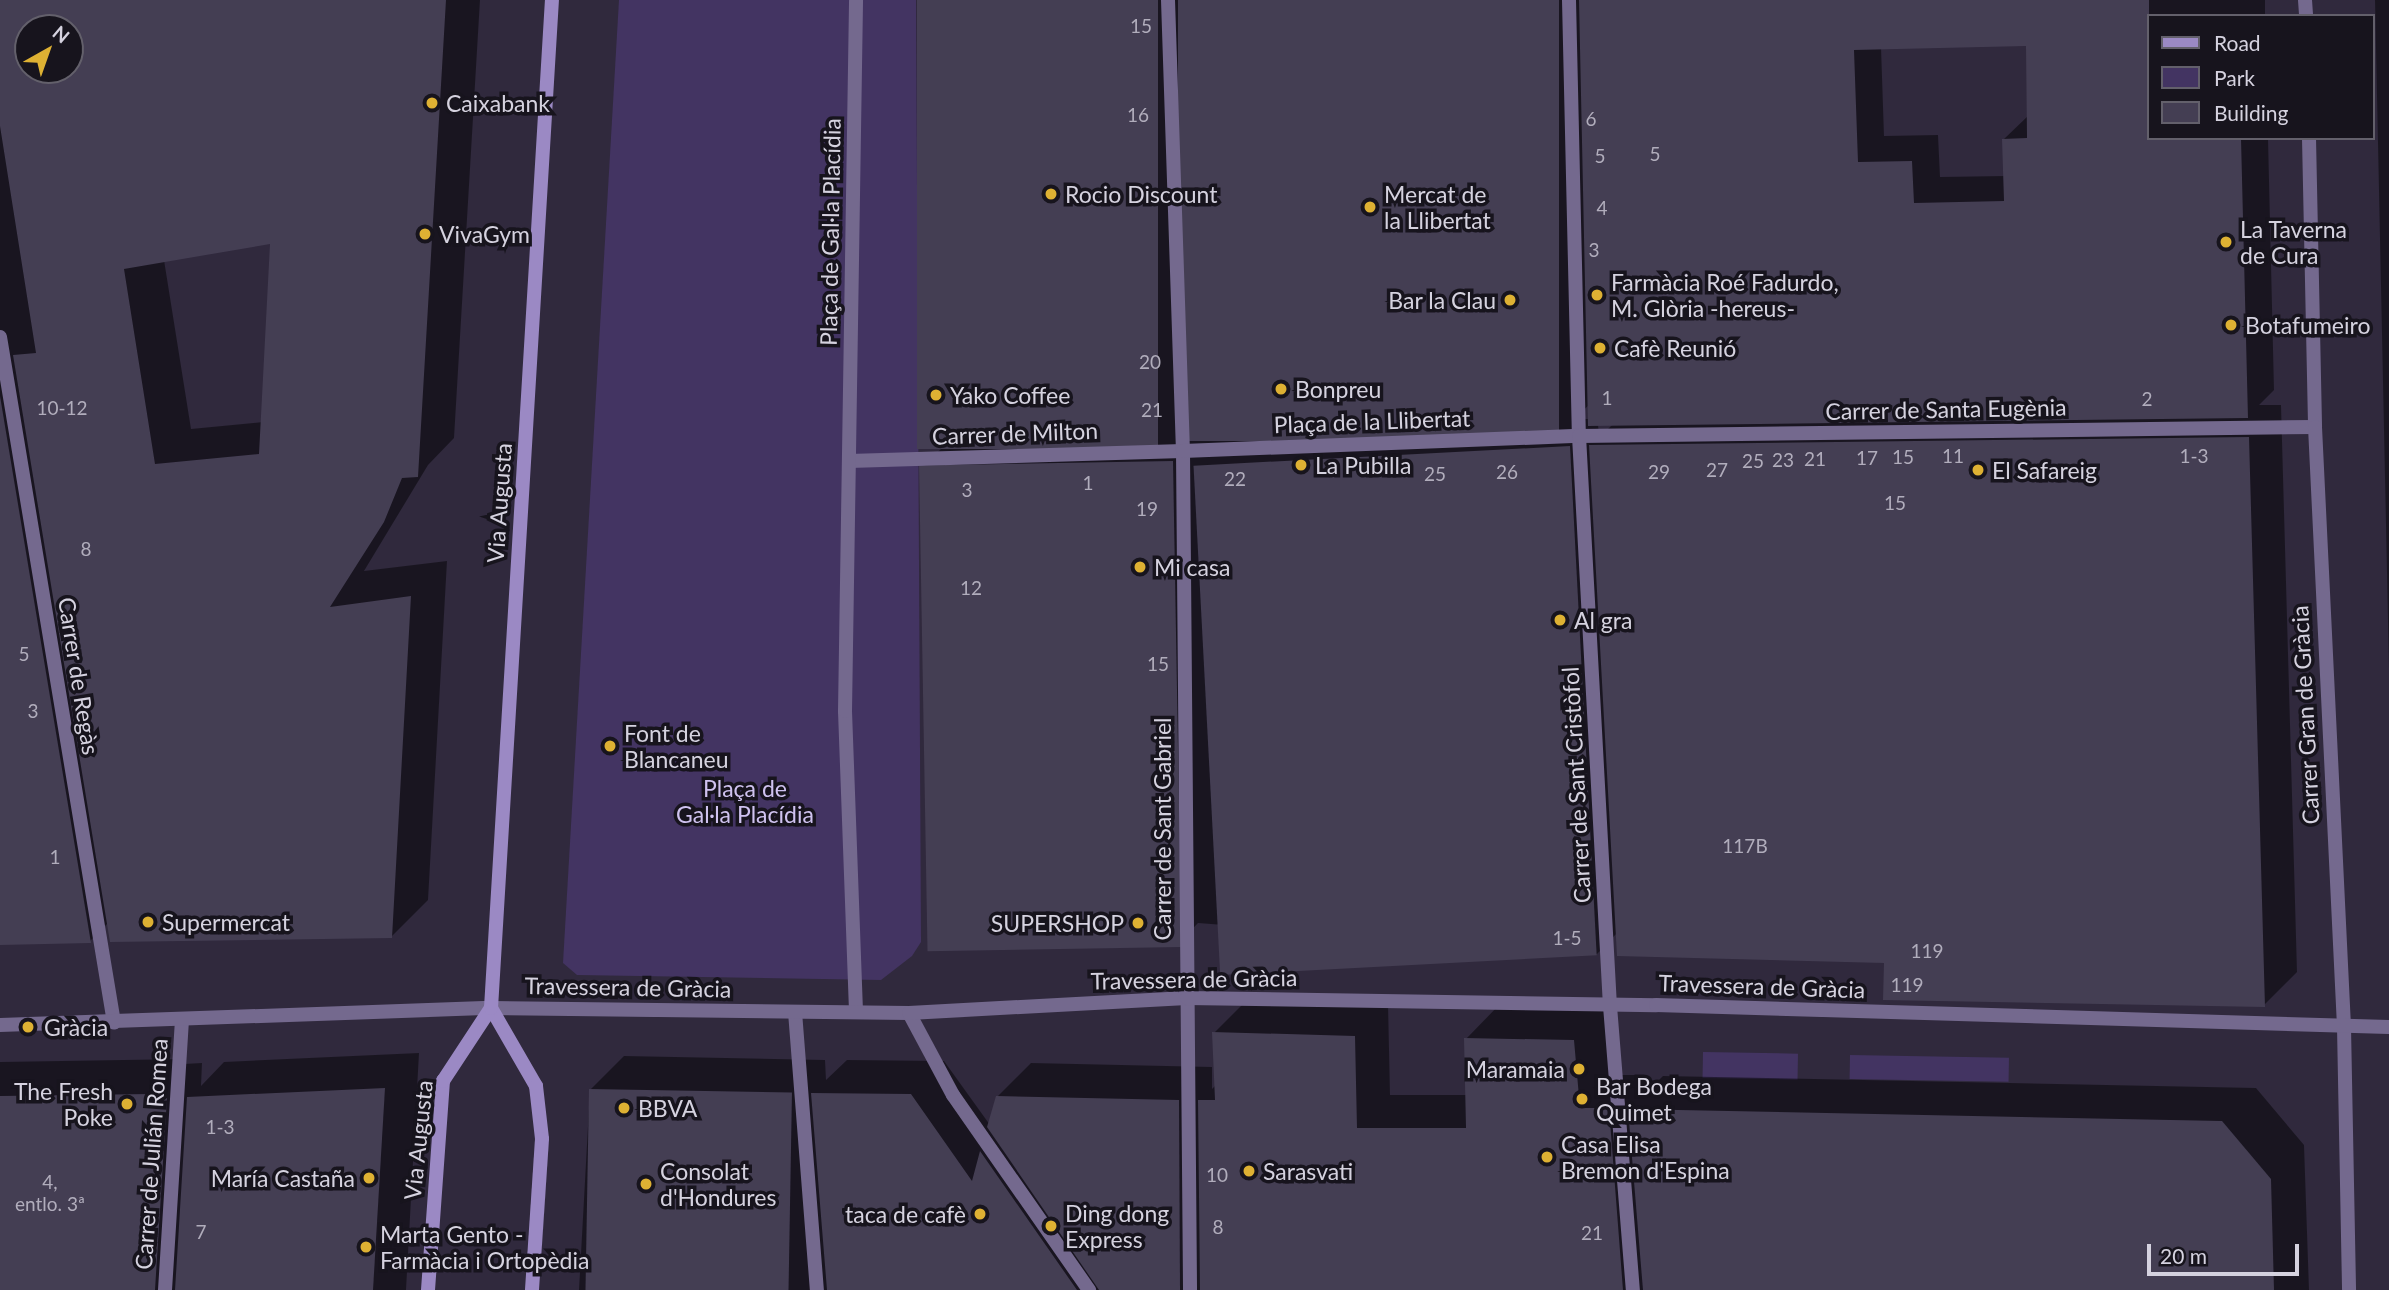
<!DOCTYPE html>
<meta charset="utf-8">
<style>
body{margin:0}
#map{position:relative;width:2389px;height:1290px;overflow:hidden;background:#30293d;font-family:Lato,sans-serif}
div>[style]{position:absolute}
.green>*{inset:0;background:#433462;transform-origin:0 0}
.shadow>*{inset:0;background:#0007}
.building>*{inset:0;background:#443e53;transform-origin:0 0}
.pedestrian>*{height:14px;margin:-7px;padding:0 7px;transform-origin:7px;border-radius:7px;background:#74698e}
.minor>*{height:14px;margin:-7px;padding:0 7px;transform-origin:7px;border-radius:7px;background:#74698e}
.tertiary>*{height:14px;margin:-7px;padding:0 7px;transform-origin:7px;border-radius:7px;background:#74698e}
.secondary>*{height:14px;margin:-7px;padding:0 7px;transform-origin:7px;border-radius:7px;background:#9b89c4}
.dots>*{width:19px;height:19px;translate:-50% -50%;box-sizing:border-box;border:4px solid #17141d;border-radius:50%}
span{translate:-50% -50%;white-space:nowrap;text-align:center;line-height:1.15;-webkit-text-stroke:7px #17141d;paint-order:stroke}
.number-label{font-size:19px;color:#b1adbc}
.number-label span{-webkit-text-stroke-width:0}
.poi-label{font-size:23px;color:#d5d2df}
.left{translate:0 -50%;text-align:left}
.right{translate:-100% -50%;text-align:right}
.street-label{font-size:23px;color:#d5d2df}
.park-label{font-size:23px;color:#cfc2ef}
.legend{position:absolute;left:2147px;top:14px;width:228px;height:126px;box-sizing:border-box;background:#17141d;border:2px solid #63606b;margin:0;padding:9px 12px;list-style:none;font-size:21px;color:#d5d2df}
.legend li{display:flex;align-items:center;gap:14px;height:35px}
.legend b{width:35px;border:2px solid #63606b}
.north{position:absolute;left:14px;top:14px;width:70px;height:70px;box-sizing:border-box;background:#17141d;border:2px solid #63606b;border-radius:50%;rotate:40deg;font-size:19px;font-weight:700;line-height:28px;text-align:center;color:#d5d2df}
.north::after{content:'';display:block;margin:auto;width:24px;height:32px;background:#deb133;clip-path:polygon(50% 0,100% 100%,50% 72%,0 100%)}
.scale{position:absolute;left:2147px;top:1244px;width:152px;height:32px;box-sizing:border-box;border:4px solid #d5d2df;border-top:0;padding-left:9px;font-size:21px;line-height:24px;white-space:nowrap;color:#d5d2df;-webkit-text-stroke:5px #17141d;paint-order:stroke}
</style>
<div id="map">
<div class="green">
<div style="clip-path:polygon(619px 0,916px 0,921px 942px,912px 956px,881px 980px,577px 975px,563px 963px)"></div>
<div style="left:1703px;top:1052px;width:95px;height:26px;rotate:1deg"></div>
<div style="left:1850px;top:1055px;width:159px;height:24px;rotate:1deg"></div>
</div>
<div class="shadow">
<div style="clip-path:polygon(evenodd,0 0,480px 0,454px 438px,428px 465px,364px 571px,447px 561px,428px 900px,391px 937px,109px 922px,90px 941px,0 943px,0 0,28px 28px,70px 28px,70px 70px,28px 70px,28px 28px,0 0,272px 242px,263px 422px,191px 429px,164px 260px,272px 242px)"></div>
<div style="clip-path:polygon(evenodd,919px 0,2265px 0,2265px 16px,2149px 16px,2149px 138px,2268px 138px,2274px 390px,2259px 405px,2281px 405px,2297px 972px,2264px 1005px,1617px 933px,1597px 954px,1198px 923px,1177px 945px,921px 469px,943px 447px,919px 0,2028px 44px,2029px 115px,2004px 139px,2005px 176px,1940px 177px,1938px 135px,1884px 136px,1881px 47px,2028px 44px,919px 0,1590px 404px,1590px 419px,1574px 419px,1590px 404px,919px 0,1598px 424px,1613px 424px,1599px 438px,1598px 424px)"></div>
<div style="clip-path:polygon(2375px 0,2389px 0,2389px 668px)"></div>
<div style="clip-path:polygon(1248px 999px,1388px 1003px,1390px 1095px,1467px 1095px,1466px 1039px,1499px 1005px,1607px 1007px,1613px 1075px,1642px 1075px,1643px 1096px,1663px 1076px,2256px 1088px,2304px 1145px,2309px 1290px,579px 1290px,590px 1090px,624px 1056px,825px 1060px,826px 1080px,847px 1060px,944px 1061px,990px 1125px,998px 1096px,1031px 1063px,1212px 1067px,1212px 1089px,1216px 1085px,1214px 1033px)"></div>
<div style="clip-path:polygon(419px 1053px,406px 1290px,0 1290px,0 1062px,185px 1059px,184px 1064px,202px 1063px,201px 1086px,224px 1062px)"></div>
</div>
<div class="building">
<div style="clip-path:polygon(evenodd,0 0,446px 0,418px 477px,402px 478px,384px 522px,330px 607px,411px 596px,392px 938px,110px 942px,13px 355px,36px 353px,0 126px,0 0,28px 28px,70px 28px,70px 70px,28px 70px,28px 28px,0 0,270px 244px,259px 454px,155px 464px,124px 269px,270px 244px)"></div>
<div style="left:917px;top:0;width:241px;height:449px"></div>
<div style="left:1178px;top:0;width:381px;height:441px"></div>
<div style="clip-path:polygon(evenodd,1579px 0,2149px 0,2149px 138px,2241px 138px,2248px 418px,1588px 426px,1579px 0,2026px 46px,2027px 138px,2002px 139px,2004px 201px,1914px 203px,1912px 161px,1858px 162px,1854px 50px,2026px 46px)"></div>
<div style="clip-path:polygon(0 396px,91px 943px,0 945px)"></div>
<div style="clip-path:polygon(2249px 437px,2265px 1007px,1883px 1000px,1884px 963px,1617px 956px,1589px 445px)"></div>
<div style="left:1570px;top:446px;width:510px;height:377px;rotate:87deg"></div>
<div style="left:1173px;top:461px;width:486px;height:254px;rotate:89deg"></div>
<div style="clip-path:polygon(1212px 1032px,1355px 1036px,1357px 1128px,1466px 1128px,1464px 1038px,1574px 1040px,1580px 1108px,1609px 1108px,1623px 1290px,1200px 1290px,1198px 1100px,1215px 1100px)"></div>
<div style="clip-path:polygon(385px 1088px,373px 1290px,175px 1290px,187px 1097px)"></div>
<div style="left:589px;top:1089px;width:203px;height:201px;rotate:1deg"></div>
<div style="clip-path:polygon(811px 1093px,911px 1094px,972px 1181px,980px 1151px,1077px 1290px,827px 1290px)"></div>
<div style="clip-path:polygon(150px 1094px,150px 1099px,167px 1098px,155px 1290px,0 1290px,0 1096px)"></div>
<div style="clip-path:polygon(996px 1096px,1179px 1100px,1180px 1290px,1099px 1290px,987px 1127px)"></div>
<div style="clip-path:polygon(1628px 1109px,2222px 1121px,2271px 1179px,2274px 1290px,1643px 1290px)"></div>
</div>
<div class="pedestrian">
<div style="left:1569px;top:0;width:436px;rotate:88.7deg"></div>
<div style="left:849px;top:461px;width:334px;rotate:-1.7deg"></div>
</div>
<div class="minor">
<div style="left:1168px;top:0;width:451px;rotate:88.1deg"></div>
<div style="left:1183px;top:451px;width:839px;rotate:89.52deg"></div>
<div style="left:0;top:337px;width:695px;rotate:80.56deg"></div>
<div style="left:1579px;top:436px;width:571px;rotate:86.89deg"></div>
<div style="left:1610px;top:1006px;width:285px;rotate:85.4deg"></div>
<div style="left:1183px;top:451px;width:396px;rotate:-2.2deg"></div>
<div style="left:1579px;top:436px;width:736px;rotate:-0.7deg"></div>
<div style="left:856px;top:1011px;width:300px;rotate:-92.1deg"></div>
<div style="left:845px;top:711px;width:711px;rotate:-89.11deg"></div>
<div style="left:795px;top:1012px;width:279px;rotate:85.5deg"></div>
<div style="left:909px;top:1013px;width:93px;rotate:61.8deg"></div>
<div style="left:953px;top:1095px;width:238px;rotate:55.1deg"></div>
<div style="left:165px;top:1290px;width:270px;rotate:-86.4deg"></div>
</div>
<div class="tertiary">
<div style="left:2305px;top:0;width:16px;rotate:86deg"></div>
<div style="left:2309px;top:138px;width:289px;rotate:88.8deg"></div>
<div style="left:2315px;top:427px;width:601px;rotate:87.23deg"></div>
<div style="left:2344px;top:1027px;width:263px;rotate:88.9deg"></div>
<div style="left:0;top:1025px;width:491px;rotate:-2deg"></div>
<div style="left:491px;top:1008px;width:418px;rotate:0.7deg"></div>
<div style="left:909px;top:1013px;width:278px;rotate:-3.1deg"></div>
<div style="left:1187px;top:998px;width:469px;rotate:0.9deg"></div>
<div style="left:1656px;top:1005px;width:733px;rotate:1.72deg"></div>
</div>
<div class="secondary">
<div style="left:491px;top:1008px;width:90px;rotate:60deg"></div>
<div style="left:536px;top:1086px;width:53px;rotate:83.5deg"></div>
<div style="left:542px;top:1139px;width:151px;rotate:93.8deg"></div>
<div style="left:428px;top:1290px;width:210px;rotate:-85.9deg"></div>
<div style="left:443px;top:1081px;width:87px;rotate:-56.7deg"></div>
<div style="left:491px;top:1008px;width:1010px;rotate:-86.54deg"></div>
</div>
<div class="dots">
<div style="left:432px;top:103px;background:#deb133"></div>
<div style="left:1051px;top:194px;background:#deb133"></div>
<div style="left:1370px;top:207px;background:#deb133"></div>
<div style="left:425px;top:234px;background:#deb133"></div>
<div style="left:2226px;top:242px;background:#deb133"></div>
<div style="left:1597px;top:295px;background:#deb133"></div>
<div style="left:1510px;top:300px;background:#deb133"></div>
<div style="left:2231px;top:325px;background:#deb133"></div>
<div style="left:1600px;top:348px;background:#deb133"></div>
<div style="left:1281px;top:389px;background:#deb133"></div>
<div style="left:936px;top:395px;background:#deb133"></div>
<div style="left:1301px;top:465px;background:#deb133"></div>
<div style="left:1978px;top:470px;background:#deb133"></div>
<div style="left:1140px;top:567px;background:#deb133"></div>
<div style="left:1560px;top:620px;background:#deb133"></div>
<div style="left:610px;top:746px;background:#deb133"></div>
<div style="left:148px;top:922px;background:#deb133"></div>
<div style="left:1138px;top:923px;background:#deb133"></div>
<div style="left:28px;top:1027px;background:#deb133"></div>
<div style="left:1579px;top:1069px;background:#deb133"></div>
<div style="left:1582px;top:1099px;background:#deb133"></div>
<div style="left:127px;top:1104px;background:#deb133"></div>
<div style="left:624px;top:1108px;background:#deb133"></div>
<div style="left:1547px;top:1157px;background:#deb133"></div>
<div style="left:1249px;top:1171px;background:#deb133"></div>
<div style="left:369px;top:1178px;background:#deb133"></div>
<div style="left:646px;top:1184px;background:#deb133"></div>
<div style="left:980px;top:1214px;background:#deb133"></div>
<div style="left:1051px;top:1226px;background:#deb133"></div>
<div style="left:366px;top:1247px;background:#deb133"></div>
</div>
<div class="number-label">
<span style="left:1141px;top:26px">15</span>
<span style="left:1138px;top:115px">16</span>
<span style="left:1591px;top:119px">6</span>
<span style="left:1655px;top:154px">5</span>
<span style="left:1600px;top:156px">5</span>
<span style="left:1602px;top:208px">4</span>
<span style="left:1594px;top:250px">3</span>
<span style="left:1150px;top:362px">20</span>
<span style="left:1607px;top:398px">1</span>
<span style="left:2147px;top:399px">2</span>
<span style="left:62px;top:408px">10-12</span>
<span style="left:1152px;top:410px">21</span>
<span style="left:1953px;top:456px">11</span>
<span style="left:2194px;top:456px">1-3</span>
<span style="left:1903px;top:457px">15</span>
<span style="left:1867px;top:458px">17</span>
<span style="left:1815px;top:459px">21</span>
<span style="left:1783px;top:460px">23</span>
<span style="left:1753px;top:461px">25</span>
<span style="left:1717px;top:470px">27</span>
<span style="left:1507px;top:472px">26</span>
<span style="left:1659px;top:472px">29</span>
<span style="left:1435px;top:474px">25</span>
<span style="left:1235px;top:479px">22</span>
<span style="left:1088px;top:483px">1</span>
<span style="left:967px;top:490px">3</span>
<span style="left:1895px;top:503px">15</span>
<span style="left:1147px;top:509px">19</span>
<span style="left:86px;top:549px">8</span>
<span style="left:971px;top:588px">12</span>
<span style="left:24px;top:654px">5</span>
<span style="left:1158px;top:664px">15</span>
<span style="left:33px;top:711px">3</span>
<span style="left:1745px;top:846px">117B</span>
<span style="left:55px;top:857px">1</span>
<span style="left:1567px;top:938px">1-5</span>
<span style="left:1927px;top:951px">119</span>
<span style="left:1907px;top:985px">119</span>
<span style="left:220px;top:1127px">1-3</span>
<span style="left:1217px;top:1175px">10</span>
<span style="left:50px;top:1193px">4,<br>entlo. 3ª</span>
<span style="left:1218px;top:1227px">8</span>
<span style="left:201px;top:1232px">7</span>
<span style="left:1592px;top:1233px">21</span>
</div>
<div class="poi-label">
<span class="left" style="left:446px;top:103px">Caixabank</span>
<span class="left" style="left:1065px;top:194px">Rocio Discount</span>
<span class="left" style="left:1384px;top:207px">Mercat de<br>la Llibertat</span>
<span class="left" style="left:2240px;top:242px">La Taverna<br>de Cura</span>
<span class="left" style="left:439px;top:234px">VivaGym</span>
<span class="left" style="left:1611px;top:295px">Farmàcia Roé Fadurdo,<br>M. Glòria -hereus-</span>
<span class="right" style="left:1496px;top:300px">Bar la Clau</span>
<span class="left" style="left:2245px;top:325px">Botafumeiro</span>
<span class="left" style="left:1614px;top:348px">Cafè Reunió</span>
<span class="left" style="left:1295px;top:389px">Bonpreu</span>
<span class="left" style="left:950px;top:395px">Yako Coffee</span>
<span class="left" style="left:1315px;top:465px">La Pubilla</span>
<span class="left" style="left:1992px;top:470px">El Safareig</span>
<span class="left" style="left:1154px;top:567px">Mi casa</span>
<span class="left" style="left:1574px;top:620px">Al gra</span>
<span class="left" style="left:624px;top:746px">Font de<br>Blancaneu</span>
<span class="left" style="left:162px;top:922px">Supermercat</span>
<span class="right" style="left:1124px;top:923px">SUPERSHOP</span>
<span class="left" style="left:44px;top:1027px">Gràcia</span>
<span class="right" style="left:1565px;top:1069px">Maramaia</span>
<span class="left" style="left:1596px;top:1099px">Bar Bodega<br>Quimet</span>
<span class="right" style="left:113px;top:1104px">The Fresh<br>Poke</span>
<span class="left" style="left:638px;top:1108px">BBVA</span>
<span class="left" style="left:1561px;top:1157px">Casa Elisa<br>Bremon d'Espina</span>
<span class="left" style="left:660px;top:1184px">Consolat<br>d'Hondures</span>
<span class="left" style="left:1263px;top:1171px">Sarasvati</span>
<span class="right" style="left:355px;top:1178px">María Castaña</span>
<span class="left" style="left:1065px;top:1226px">Ding dong<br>Express</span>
<span class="right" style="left:966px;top:1214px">taca de cafè</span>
<span class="left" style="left:380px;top:1247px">Marta Gento -<br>Farmàcia i Ortopèdia</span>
</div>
<div class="street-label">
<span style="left:830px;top:232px;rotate:-89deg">Plaça de Gal·la Placídia</span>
<span style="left:1946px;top:409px;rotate:-1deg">Carrer de Santa Eugènia</span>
<span style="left:1372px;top:421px;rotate:-2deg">Plaça de la Llibertat</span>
<span style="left:1015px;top:433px;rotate:-2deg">Carrer de Milton</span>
<span style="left:499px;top:503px;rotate:-86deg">Via Augusta</span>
<span style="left:79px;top:676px;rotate:81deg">Carrer de Regàs</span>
<span style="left:2305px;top:715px;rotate:-93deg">Carrer Gran de Gràcia</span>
<span style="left:1576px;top:785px;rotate:-93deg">Carrer de Sant Cristòfol</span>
<span style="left:1162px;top:829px;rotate:-90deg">Carrer de Sant Gabriel</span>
<span style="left:1194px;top:979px;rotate:-1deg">Travessera de Gràcia</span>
<span style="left:1762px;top:986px;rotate:2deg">Travessera de Gràcia</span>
<span style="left:628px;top:987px;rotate:1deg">Travessera de Gràcia</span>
<span style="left:418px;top:1140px;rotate:-84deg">Via Augusta</span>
<span style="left:151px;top:1154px;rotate:-86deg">Carrer de Julián Romea</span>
</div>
<div class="park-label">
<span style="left:745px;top:801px">Plaça de<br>Gal·la Placídia</span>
</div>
<ul class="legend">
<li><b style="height:9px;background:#9b89c4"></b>Road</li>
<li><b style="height:19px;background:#433462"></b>Park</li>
<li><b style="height:19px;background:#443e53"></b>Building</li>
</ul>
<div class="north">N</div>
<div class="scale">20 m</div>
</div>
